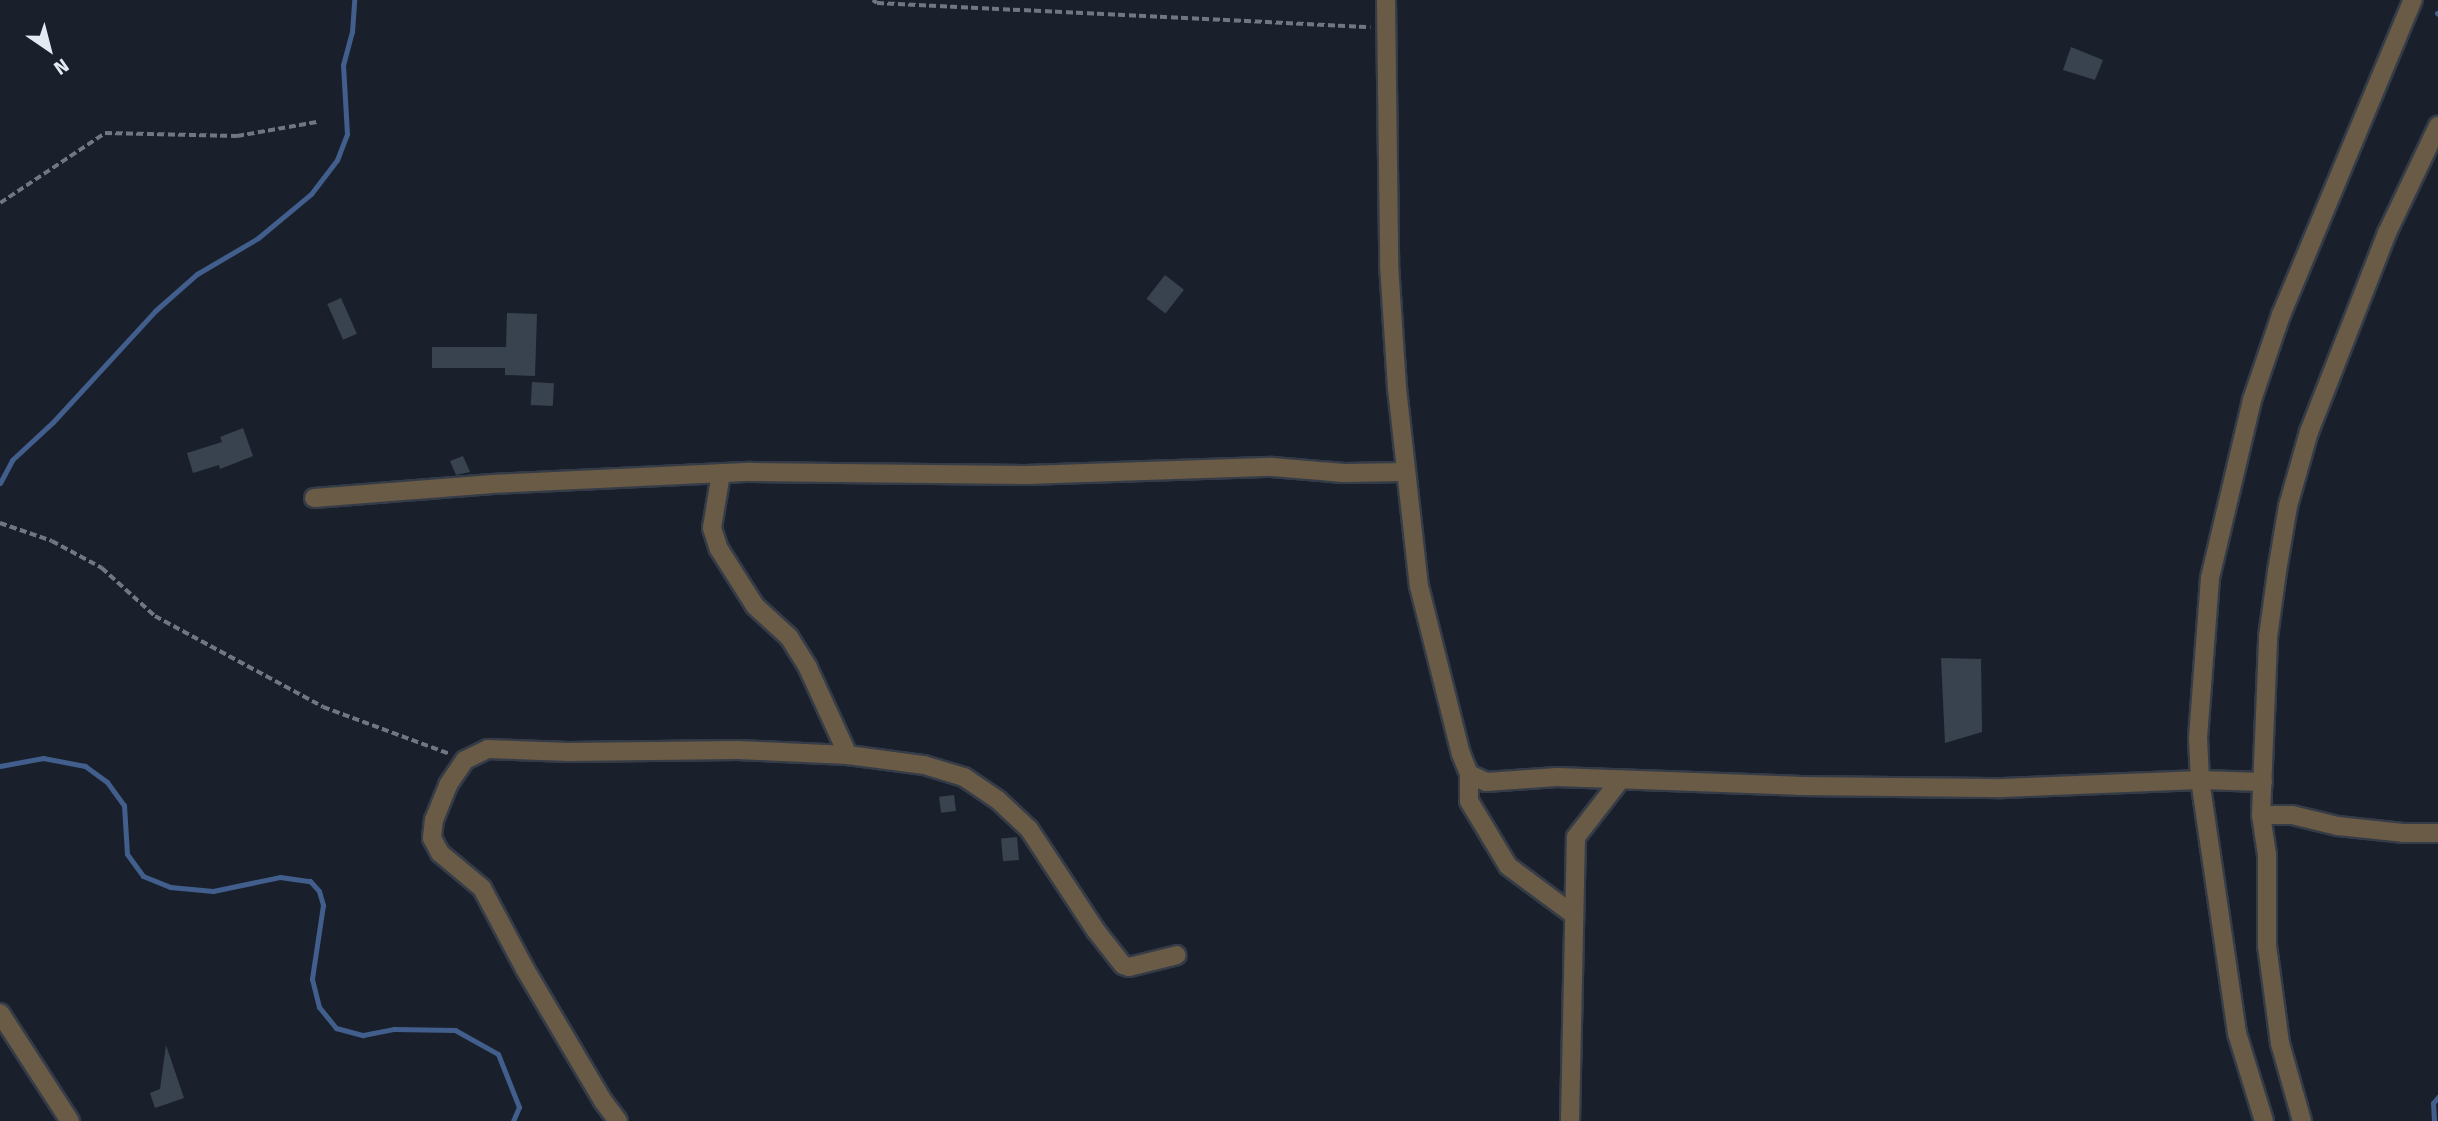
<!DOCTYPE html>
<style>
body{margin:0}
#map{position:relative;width:2438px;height:1121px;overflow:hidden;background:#19202c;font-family:"Fira Sans",sans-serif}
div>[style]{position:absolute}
.stream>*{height:5px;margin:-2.5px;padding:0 2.5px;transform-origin:2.5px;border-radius:2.5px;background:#425e8c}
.building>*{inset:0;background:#39424f;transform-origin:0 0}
.path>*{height:3.5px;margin-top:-1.75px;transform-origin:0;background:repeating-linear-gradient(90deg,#707781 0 7px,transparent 0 10.5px)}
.roads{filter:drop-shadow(2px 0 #353c48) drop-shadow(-2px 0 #353c48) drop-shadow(0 2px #353c48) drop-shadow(0 -2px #353c48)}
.street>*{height:18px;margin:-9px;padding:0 9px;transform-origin:9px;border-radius:9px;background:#6a5b46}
span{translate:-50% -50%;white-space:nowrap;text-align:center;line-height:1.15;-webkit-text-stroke:5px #19202c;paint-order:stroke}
.north{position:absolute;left:14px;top:14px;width:70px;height:70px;-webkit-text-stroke:5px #19202c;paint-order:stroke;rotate:145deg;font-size:19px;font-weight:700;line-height:28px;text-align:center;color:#e4eaf2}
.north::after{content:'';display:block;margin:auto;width:24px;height:32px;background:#e4eaf2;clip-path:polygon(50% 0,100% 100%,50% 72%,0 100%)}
</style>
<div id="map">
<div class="stream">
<div style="left:2437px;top:13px;width:1px;rotate:45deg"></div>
<div style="left:0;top:483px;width:26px;rotate:-62deg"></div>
<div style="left:12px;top:460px;width:56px;rotate:-42.8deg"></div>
<div style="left:53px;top:422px;width:151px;rotate:-47.4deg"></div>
<div style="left:155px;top:311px;width:56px;rotate:-41.4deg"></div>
<div style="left:197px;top:274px;width:71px;rotate:-30.5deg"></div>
<div style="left:258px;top:238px;width:69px;rotate:-39.7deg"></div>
<div style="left:311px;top:194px;width:43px;rotate:-52.6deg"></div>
<div style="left:337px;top:160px;width:28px;rotate:-69deg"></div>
<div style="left:347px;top:134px;width:69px;rotate:-93.3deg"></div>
<div style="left:343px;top:65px;width:34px;rotate:-75deg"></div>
<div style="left:352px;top:32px;width:32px;rotate:-86deg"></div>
<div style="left:0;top:766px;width:44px;rotate:-10.5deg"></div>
<div style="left:43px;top:758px;width:43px;rotate:10.8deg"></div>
<div style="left:85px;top:766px;width:27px;rotate:36deg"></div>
<div style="left:107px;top:782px;width:29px;rotate:54deg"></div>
<div style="left:124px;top:805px;width:49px;rotate:86.5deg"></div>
<div style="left:127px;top:854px;width:27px;rotate:54deg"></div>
<div style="left:143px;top:876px;width:29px;rotate:22deg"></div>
<div style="left:170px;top:887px;width:43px;rotate:5.3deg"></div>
<div style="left:213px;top:891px;width:68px;rotate:-11.8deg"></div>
<div style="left:280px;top:877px;width:30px;rotate:8deg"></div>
<div style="left:310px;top:881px;width:13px;rotate:48deg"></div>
<div style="left:319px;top:891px;width:15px;rotate:74deg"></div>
<div style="left:323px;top:905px;width:75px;rotate:98.5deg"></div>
<div style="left:312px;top:979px;width:29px;rotate:76deg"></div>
<div style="left:319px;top:1007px;width:27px;rotate:51deg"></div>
<div style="left:336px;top:1028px;width:28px;rotate:15deg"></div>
<div style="left:363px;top:1035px;width:32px;rotate:-11deg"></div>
<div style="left:394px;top:1029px;width:61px;rotate:0.9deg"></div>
<div style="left:455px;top:1030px;width:49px;rotate:29.2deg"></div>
<div style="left:498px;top:1054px;width:57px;rotate:68.4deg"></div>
<div style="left:519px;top:1107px;width:15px;rotate:113deg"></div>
<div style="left:2434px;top:1121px;width:18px;rotate:-93deg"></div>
<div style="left:2433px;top:1103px;width:8px;rotate:-50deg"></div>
</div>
<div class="building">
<div style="clip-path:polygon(2071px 47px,2103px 60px,2095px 80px,2063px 70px)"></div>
<div style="left:1165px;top:275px;width:24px;height:30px;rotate:38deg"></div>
<div style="left:341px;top:298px;width:39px;height:15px;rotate:66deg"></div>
<div style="clip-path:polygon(507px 313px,537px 314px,535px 376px,505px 375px,505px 368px,432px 368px,432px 347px,506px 347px)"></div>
<div style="left:532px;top:382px;width:22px;height:23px;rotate:3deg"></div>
<div style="clip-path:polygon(243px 428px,253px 456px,220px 469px,219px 465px,193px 473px,187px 453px,222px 442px,220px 437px)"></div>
<div style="clip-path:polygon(463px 456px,470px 472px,456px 475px,450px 461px)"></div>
<div style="clip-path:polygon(1941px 658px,1981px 659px,1982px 732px,1945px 743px)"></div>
<div style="left:954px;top:795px;width:16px;height:15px;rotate:83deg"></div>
<div style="left:1017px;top:837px;width:23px;height:16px;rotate:85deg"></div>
<div style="clip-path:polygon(166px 1045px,184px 1098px,155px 1108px,150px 1093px,160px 1089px)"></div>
</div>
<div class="path">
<div style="left:873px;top:0;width:5px;rotate:37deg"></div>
<div style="left:877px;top:3px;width:494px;rotate:2.8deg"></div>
<div style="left:0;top:203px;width:126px;rotate:-33.7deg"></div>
<div style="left:105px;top:133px;width:132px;rotate:1.3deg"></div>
<div style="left:237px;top:136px;width:81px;rotate:-9.9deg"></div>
<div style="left:0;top:523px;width:55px;rotate:19.1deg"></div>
<div style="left:52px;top:541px;width:57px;rotate:28.4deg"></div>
<div style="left:102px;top:568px;width:72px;rotate:42.2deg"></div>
<div style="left:155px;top:616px;width:191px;rotate:28.4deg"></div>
<div style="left:323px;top:707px;width:135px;rotate:20.3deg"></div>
</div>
<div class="roads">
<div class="street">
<div style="left:1386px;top:0;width:264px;rotate:89.3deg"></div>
<div style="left:1389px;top:264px;width:124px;rotate:86.3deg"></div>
<div style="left:1397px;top:388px;width:199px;rotate:83.7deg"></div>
<div style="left:1419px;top:586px;width:173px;rotate:76deg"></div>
<div style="left:1461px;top:754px;width:22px;rotate:68deg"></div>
<div style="left:1469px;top:774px;width:19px;rotate:25deg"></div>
<div style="left:1486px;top:782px;width:71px;rotate:-4deg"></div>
<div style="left:1557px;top:777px;width:241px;rotate:2.1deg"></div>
<div style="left:1798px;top:786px;width:205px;rotate:0.6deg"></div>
<div style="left:2003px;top:788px;width:197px;rotate:-2.3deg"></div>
<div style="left:2200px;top:780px;width:63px;rotate:1.8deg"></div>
<div style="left:721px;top:473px;width:56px;rotate:99.3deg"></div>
<div style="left:712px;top:528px;width:22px;rotate:72deg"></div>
<div style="left:719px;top:549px;width:67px;rotate:57.7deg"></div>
<div style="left:755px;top:606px;width:46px;rotate:42.4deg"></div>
<div style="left:789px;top:637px;width:36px;rotate:58deg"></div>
<div style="left:808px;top:668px;width:96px;rotate:65.3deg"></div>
<div style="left:314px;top:498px;width:179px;rotate:-4.5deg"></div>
<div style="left:492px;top:484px;width:259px;rotate:-2.7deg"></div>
<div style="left:751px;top:472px;width:275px;rotate:0.6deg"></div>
<div style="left:1026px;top:475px;width:246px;rotate:-1.9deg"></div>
<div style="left:1272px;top:467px;width:72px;rotate:4.8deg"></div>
<div style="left:1344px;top:473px;width:62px;rotate:-0.9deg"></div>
<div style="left:1469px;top:774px;width:27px;rotate:90deg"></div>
<div style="left:1469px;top:801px;width:76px;rotate:59deg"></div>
<div style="left:1508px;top:866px;width:82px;rotate:36.6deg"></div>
<div style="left:2261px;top:815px;width:31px"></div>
<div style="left:2292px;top:815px;width:47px;rotate:13.4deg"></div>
<div style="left:2338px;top:826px;width:65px;rotate:6.1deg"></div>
<div style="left:2403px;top:833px;width:35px"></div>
<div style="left:0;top:1013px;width:129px;rotate:57.1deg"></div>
<div style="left:618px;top:1121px;width:25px;rotate:-127deg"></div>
<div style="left:603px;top:1101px;width:153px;rotate:-120.6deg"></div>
<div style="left:525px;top:969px;width:92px;rotate:-118deg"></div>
<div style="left:482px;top:888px;width:55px;rotate:-140.2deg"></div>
<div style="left:440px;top:853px;width:17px;rotate:-118deg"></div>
<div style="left:432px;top:838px;width:18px;rotate:-84deg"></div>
<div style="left:434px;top:820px;width:38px;rotate:-68deg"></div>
<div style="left:448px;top:785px;width:30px;rotate:-56deg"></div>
<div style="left:465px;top:760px;width:25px;rotate:-26deg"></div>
<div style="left:488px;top:749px;width:80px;rotate:2.1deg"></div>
<div style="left:568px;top:752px;width:170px;rotate:-0.7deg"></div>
<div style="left:738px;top:750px;width:110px;rotate:2.6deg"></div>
<div style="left:848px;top:755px;width:77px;rotate:7.5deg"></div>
<div style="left:924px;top:765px;width:42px;rotate:16.7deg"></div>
<div style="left:964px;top:777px;width:41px;rotate:34.1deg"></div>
<div style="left:998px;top:800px;width:42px;rotate:43.1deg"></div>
<div style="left:1029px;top:829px;width:123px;rotate:56.6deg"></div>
<div style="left:1097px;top:932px;width:42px;rotate:51.8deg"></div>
<div style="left:1123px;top:965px;width:6px;rotate:18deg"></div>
<div style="left:1129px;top:967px;width:49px;rotate:-14deg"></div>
<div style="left:1570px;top:1121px;width:284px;rotate:-88.8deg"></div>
<div style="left:1576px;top:837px;width:73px;rotate:-52.2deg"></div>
<div style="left:2264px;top:1121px;width:92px;rotate:-107.1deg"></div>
<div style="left:2237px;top:1033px;width:256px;rotate:-98.3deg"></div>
<div style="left:2200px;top:780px;width:42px;rotate:-92.7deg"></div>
<div style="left:2198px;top:738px;width:160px;rotate:-85.7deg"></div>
<div style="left:2210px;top:578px;width:183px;rotate:-76.7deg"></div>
<div style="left:2252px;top:400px;width:90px;rotate:-71.2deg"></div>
<div style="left:2281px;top:315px;width:342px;rotate:-67.3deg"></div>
<div style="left:2302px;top:1121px;width:81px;rotate:-105.8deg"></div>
<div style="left:2280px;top:1043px;width:98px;rotate:-97.6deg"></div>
<div style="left:2267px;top:946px;width:91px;rotate:-90deg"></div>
<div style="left:2267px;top:855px;width:40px;rotate:-98.5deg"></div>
<div style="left:2261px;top:815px;width:178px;rotate:-87.7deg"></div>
<div style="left:2268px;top:637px;width:67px;rotate:-82.2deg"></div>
<div style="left:2277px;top:571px;width:66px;rotate:-80.4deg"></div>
<div style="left:2288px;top:506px;width:77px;rotate:-74.2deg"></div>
<div style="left:2309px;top:432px;width:214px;rotate:-68.6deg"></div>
<div style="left:2387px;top:233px;width:119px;rotate:-64.5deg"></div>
</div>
</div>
<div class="north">N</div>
</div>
